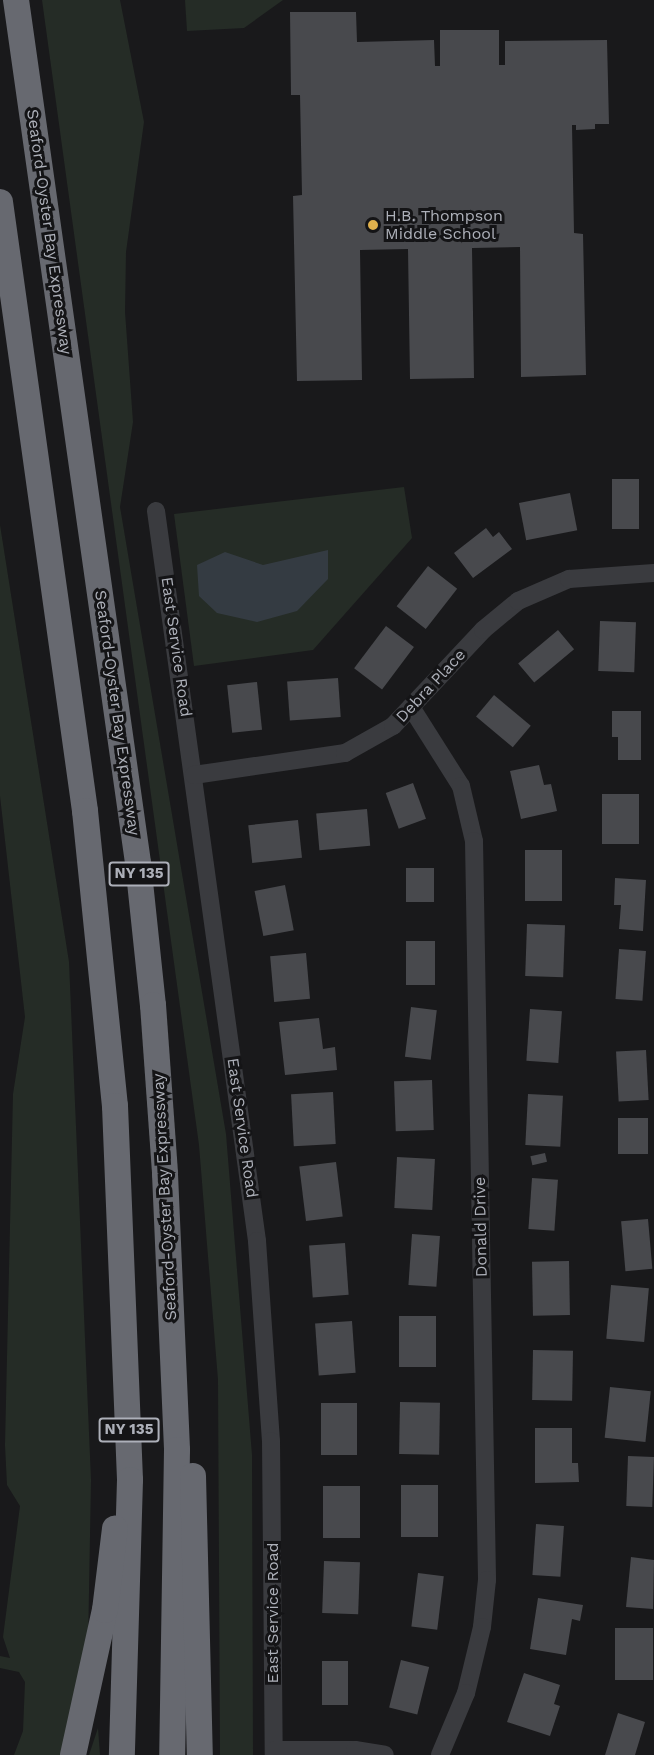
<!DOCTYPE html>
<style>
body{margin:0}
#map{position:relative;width:654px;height:1755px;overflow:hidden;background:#19191b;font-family:"Work Sans",sans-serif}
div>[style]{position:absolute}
.green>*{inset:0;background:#252c26}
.water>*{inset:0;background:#343b42}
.building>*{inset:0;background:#48494d;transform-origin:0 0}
.minor>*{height:18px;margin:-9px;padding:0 9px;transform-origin:9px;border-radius:9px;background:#3a3b3f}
.highway>*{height:26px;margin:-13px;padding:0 13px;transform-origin:13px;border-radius:13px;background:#676970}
.dots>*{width:16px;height:16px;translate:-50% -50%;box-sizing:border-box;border:3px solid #141416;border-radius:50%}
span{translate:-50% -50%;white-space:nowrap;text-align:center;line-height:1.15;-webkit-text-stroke:6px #141416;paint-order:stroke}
.shield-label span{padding:2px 4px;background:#141416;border:2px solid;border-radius:4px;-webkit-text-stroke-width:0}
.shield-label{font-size:15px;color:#adb0b9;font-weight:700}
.poi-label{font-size:16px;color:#adb0b9}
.left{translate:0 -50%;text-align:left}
.street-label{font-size:16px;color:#adb0b9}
</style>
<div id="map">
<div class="green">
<div style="clip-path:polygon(42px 0,120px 0,144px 122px,126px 252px,125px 312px,133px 422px,120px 507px,226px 1134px,252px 1455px,253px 1755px,220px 1755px,218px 1380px,199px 1145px)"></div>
<div style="clip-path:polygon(185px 0,283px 0,244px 28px,187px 31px)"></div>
<div style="clip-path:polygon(404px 487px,412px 538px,313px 650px,194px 666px,174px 514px)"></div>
<div style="clip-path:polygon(0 525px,69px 962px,91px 1480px,87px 1703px,73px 1755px,14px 1755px,23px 1731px,25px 1682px,19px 1672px,0 1668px,0 1656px,10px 1658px,3px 1637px,20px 1506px,7px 1485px,5px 1445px,13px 1094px,25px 1017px,0 796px)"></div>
<div style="clip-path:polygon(98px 1728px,100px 1755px,89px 1755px)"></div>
</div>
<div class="water">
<div style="clip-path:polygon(328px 550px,328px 579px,297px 611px,257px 622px,217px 613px,199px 596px,197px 565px,225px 552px,263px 565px)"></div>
</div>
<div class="building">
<div style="clip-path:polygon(290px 12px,356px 12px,357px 42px,434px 40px,435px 66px,440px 66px,440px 30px,499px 30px,499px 65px,505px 65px,505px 41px,607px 40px,609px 124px,595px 124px,595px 129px,576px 130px,576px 125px,572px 125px,574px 233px,583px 234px,586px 375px,521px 377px,520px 247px,472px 248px,474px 378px,410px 379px,408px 249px,360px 250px,362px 380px,297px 381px,293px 196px,302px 195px,300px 95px,291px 95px)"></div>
<div style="left:612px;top:479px;width:27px;height:50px"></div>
<div style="left:570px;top:493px;width:38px;height:52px;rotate:79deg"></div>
<div style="clip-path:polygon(486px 528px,493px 537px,499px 532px,512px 549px,473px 578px,454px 553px)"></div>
<div style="left:428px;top:566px;width:37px;height:51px;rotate:38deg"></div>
<div style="left:600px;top:621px;width:36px;height:50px;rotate:2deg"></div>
<div style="left:386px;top:626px;width:35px;height:53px;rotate:37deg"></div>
<div style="left:558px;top:630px;width:25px;height:52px;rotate:50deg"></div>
<div style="left:338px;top:678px;width:39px;height:51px;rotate:86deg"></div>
<div style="left:257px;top:682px;width:48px;height:30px;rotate:84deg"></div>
<div style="left:494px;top:695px;width:48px;height:28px;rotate:40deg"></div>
<div style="clip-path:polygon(612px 711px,641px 711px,641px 760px,618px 760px,618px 737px,612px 737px)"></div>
<div style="clip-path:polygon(539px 765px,544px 785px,551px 784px,557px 811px,521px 819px,510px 771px)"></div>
<div style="left:413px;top:783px;width:38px;height:29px;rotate:70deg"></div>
<div style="left:602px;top:794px;width:37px;height:50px"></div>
<div style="left:367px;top:809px;width:37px;height:51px;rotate:85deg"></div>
<div style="left:298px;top:820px;width:38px;height:50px;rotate:84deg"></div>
<div style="left:525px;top:850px;width:37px;height:51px"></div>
<div style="left:406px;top:868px;width:28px;height:34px"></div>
<div style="clip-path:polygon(615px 878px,646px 880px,643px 931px,619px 929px,621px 905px,614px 905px)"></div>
<div style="left:285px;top:885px;width:46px;height:31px;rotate:79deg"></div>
<div style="left:527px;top:924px;width:38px;height:52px;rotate:2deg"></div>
<div style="left:406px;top:941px;width:29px;height:44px"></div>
<div style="left:619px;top:949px;width:27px;height:50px;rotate:4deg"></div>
<div style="left:306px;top:953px;width:46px;height:36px;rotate:85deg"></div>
<div style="left:411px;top:1007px;width:26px;height:50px;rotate:7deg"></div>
<div style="left:530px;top:1009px;width:32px;height:52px;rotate:4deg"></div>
<div style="clip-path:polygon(319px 1018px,323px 1049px,335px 1047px,337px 1070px,285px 1075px,279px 1022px)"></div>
<div style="left:646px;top:1050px;width:50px;height:30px;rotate:87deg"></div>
<div style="left:432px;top:1080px;width:50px;height:38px;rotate:88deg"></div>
<div style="left:333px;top:1092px;width:52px;height:42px;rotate:87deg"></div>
<div style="left:528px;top:1094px;width:35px;height:51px;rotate:3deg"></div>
<div style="left:618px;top:1118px;width:30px;height:36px"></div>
<div style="left:545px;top:1153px;width:9px;height:15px;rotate:77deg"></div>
<div style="left:397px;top:1157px;width:38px;height:51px;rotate:3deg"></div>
<div style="left:336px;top:1162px;width:55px;height:37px;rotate:83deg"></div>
<div style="left:532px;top:1178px;width:26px;height:51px;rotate:4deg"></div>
<div style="left:648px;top:1219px;width:50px;height:27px;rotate:85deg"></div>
<div style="left:412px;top:1234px;width:28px;height:51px;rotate:4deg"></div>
<div style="left:345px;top:1243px;width:52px;height:36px;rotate:86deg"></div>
<div style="left:569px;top:1261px;width:54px;height:37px;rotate:89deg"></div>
<div style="left:611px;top:1285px;width:38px;height:54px;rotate:5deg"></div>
<div style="left:399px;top:1316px;width:37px;height:51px"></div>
<div style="left:352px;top:1321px;width:52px;height:37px;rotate:86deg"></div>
<div style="left:533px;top:1350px;width:40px;height:50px;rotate:1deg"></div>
<div style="left:610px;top:1387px;width:41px;height:51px;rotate:6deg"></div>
<div style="left:400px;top:1402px;width:40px;height:52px;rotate:1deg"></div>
<div style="left:321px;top:1403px;width:36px;height:52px"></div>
<div style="clip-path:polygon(535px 1428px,572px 1428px,572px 1463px,578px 1463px,579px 1482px,535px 1483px)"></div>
<div style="left:628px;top:1456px;width:26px;height:50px;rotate:2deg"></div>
<div style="left:401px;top:1485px;width:37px;height:52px"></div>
<div style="left:323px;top:1486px;width:37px;height:52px"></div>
<div style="left:536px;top:1524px;width:28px;height:51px;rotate:4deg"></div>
<div style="clip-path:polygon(631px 1557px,654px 1560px,653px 1609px,626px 1607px)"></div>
<div style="left:324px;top:1561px;width:36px;height:52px;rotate:2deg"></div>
<div style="left:418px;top:1573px;width:26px;height:54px;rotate:7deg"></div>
<div style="clip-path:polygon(538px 1598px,583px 1605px,580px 1621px,572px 1619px,566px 1655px,530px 1649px)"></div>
<div style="left:615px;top:1628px;width:38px;height:52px"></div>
<div style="left:401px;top:1660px;width:29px;height:49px;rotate:14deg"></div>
<div style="left:322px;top:1661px;width:26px;height:44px"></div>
<div style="clip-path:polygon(524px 1673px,560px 1685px,554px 1704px,560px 1706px,550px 1736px,507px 1722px)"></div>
<div style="clip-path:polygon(618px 1713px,645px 1722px,635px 1755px,605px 1755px)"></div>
</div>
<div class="minor">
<div style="left:156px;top:511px;width:737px;rotate:82.12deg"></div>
<div style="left:257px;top:1241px;width:200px;rotate:86deg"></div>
<div style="left:271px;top:1441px;width:314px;rotate:89.5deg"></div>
<div style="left:411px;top:707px;width:93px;rotate:57.7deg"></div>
<div style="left:461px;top:786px;width:57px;rotate:76.7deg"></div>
<div style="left:474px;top:841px;width:739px;rotate:88.99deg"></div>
<div style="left:487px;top:1580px;width:47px;rotate:96.1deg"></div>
<div style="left:482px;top:1627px;width:68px;rotate:103.6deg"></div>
<div style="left:466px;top:1693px;width:67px;rotate:112.8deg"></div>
<div style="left:194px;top:775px;width:153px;rotate:-8.3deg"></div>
<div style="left:345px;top:753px;width:55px;rotate:-29.4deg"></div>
<div style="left:393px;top:726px;width:132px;rotate:-46.8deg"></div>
<div style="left:483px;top:630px;width:45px;rotate:-39.6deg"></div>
<div style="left:518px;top:601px;width:56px;rotate:-23.3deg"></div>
<div style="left:569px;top:579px;width:85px;rotate:-4deg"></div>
<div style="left:274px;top:1750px;width:81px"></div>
<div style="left:355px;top:1750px;width:30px;rotate:9deg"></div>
</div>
<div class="highway">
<div style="left:16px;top:0;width:872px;rotate:81.95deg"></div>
<div style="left:138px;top:863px;width:143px;rotate:84deg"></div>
<div style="left:153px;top:1005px;width:169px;rotate:85.9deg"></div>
<div style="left:165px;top:1174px;width:276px;rotate:87.5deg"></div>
<div style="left:177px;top:1450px;width:305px;rotate:90.9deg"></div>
<div style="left:0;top:202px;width:615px;rotate:82.05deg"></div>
<div style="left:85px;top:811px;width:297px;rotate:84.2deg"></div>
<div style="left:115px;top:1106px;width:374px;rotate:87.7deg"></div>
<div style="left:130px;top:1480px;width:275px;rotate:91.7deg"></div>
<div style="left:193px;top:1476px;width:279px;rotate:88.6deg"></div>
<div style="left:73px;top:1755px;width:148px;rotate:-77.6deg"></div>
<div style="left:105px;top:1610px;width:82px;rotate:-83deg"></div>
</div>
<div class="dots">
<div style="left:373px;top:225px;background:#dfb04c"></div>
</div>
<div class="shield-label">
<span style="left:139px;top:874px">NY 135</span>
<span style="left:129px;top:1430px">NY 135</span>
</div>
<div class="poi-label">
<span class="left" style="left:385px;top:225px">H.B. Thompson<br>Middle School</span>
</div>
<div class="street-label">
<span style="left:49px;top:232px;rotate:82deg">Seaford-Oyster Bay Expressway</span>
<span style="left:176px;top:647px;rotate:82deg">East Service Road</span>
<span style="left:431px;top:686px;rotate:-47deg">Debra Place</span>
<span style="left:117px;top:713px;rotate:82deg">Seaford-Oyster Bay Expressway</span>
<span style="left:242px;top:1128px;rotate:82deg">East Service Road</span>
<span style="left:165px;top:1197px;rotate:-93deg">Seaford-Oyster Bay Expressway</span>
<span style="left:481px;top:1227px;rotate:-91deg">Donald Drive</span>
<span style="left:273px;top:1613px;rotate:-90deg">East Service Road</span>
</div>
</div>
